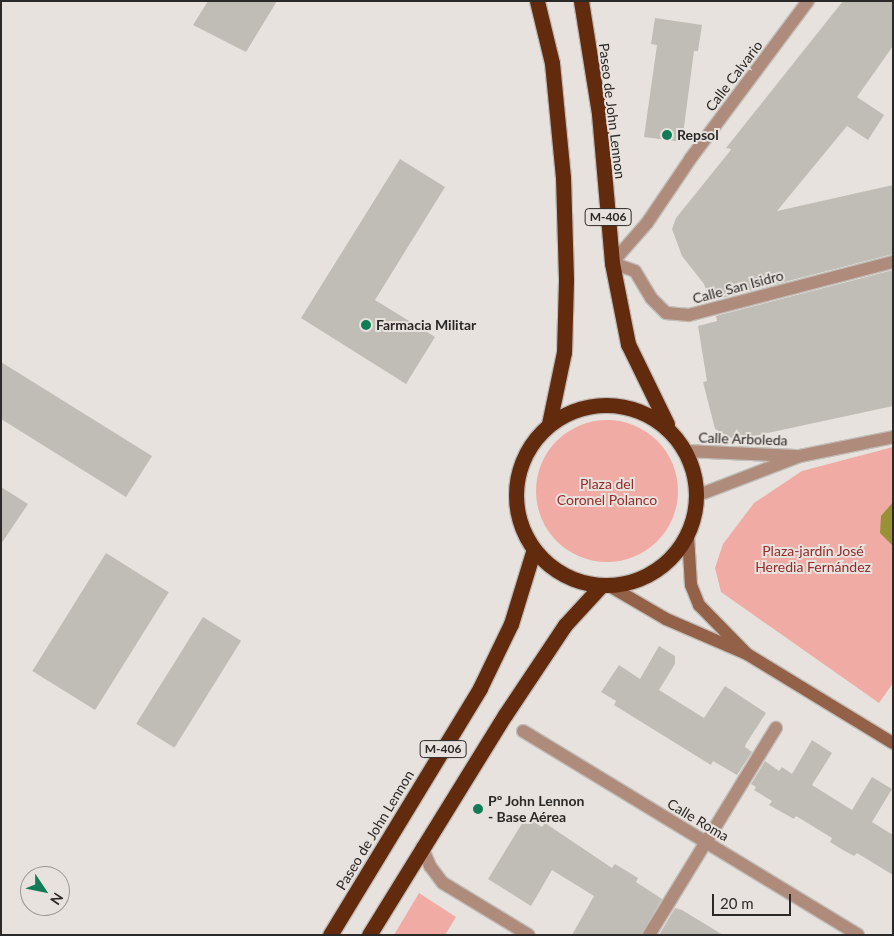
<!DOCTYPE html>
<meta charset="utf-8">
<style>
body{margin:0}
#map{position:relative;width:894px;height:936px;overflow:hidden;background:#e7e2dd;font-family:Lato,sans-serif}
div>[style]{position:absolute}
.green>*{inset:0;background:#f0aba4}
.round{border-radius:50%}
.water>*{inset:0;background:#999136}
.building>*{inset:0;background:#c0bdb7;transform-origin:0 0}
.roads{filter:drop-shadow(1px 0 #c1bdb9) drop-shadow(-1px 0 #c1bdb9) drop-shadow(0 1px #c1bdb9) drop-shadow(0 -1px #c1bdb9)}
.street>*{height:12px;margin:-6px;padding:0 6px;transform-origin:6px;border-radius:6px;background:#af8b7b}
.secondary>*{height:12px;margin:-6px;padding:0 6px;transform-origin:6px;border-radius:6px;background:#936048}
.highway>*{height:15px;margin:-7.5px;padding:0 7.5px;transform-origin:7.5px;border-radius:7.5px;background:#622b0e}
.highway>.ring{margin:-7.5px;padding:0;box-sizing:content-box;background:none;border:15px solid #622b0e;border-radius:50%}
.dots>*{width:14px;height:14px;translate:-50% -50%;box-sizing:border-box;border:2px solid #e7e2dd;border-radius:50%}
span{translate:-50% -50%;white-space:nowrap;text-align:center;line-height:1.15;-webkit-text-stroke:4px #e7e2dd;paint-order:stroke}
.shield-label span{padding:1px 4px;background:#e7e2dd;border:1px solid;border-radius:4px;-webkit-text-stroke-width:0}
.shield-label{font-size:12px;color:#2b2928;font-weight:700}
.street-label{font-size:14px;color:#2b2928}
.poi-label{font-size:14px;color:#2b2928;font-weight:700}
.left{translate:0 -50%;text-align:left}
.park-label{font-size:14px;color:#952b2a}
.frame{position:absolute;inset:0;border:2px solid #2b2928;pointer-events:none}
.north{position:absolute;left:20px;top:866px;width:50px;height:50px;box-sizing:border-box;background:#e7e2dd;border:1px solid #9c9895;border-radius:50%;rotate:124deg;font-size:14px;font-weight:700;line-height:20px;text-align:center;color:#2b2928}
.north::after{content:'';display:block;margin:auto;width:18px;height:22px;background:#117c56;clip-path:polygon(50% 0,100% 100%,50% 72%,0 100%)}
.scale{position:absolute;left:712px;top:894px;width:79px;height:22px;box-sizing:border-box;border:2px solid #2b2928;border-top:0;padding-left:6px;font-size:15px;line-height:18px;white-space:nowrap;color:#2b2928;-webkit-text-stroke:4px #e7e2dd;paint-order:stroke}
</style>
<div id="map">
<div class="green">
<div class="round" style="left:536px;top:420px;width:142px;height:142px"></div>
<div style="clip-path:polygon(893px 447px,893px 683px,879px 703px,721px 592px,715px 568px,723px 544px,754px 503px,802px 471px)"></div>
<div style="clip-path:polygon(419px 893px,456px 917px,445px 935px,394px 935px)"></div>
</div>
<div class="water">
<div style="clip-path:polygon(893px 502px,893px 546px,880px 533px,881px 516px)"></div>
</div>
<div class="building">
<div style="clip-path:polygon(208px 1px,277px 1px,246px 52px,193px 25px)"></div>
<div style="clip-path:polygon(843px 1px,893px 1px,893px 46px,857px 97px,884px 115px,868px 140px,847px 126px,777px 211px,893px 185px,893px 254px,710px 301px,704px 284px,682px 256px,672px 229px,676px 218px,730px 151px,731px 149px,726px 148px)"></div>
<div style="clip-path:polygon(655px 18px,702px 25px,698px 51px,694px 51px,682px 142px,644px 137px,657px 45px,651px 44px)"></div>
<div style="clip-path:polygon(400px 159px,445px 187px,375px 300px,435px 337px,406px 384px,301px 318px)"></div>
<div style="clip-path:polygon(893px 270px,893px 406px,735px 440px,715px 429px,703px 382px,707px 381px,698px 326px,717px 321px,716px 316px)"></div>
<div style="clip-path:polygon(1px 362px,152px 456px,126px 497px,1px 419px)"></div>
<div style="clip-path:polygon(1px 487px,28px 504px,1px 544px)"></div>
<div style="left:106px;top:553px;width:74px;height:139px;rotate:32deg"></div>
<div style="left:203px;top:617px;width:45px;height:126px;rotate:32deg"></div>
<div style="clip-path:polygon(659px 646px,675px 656px,675px 664px,659px 690px,704px 718px,725px 686px,766px 713px,746px 744px,745px 747px,752px 752px,737px 775px,713px 761px,711px 765px,614px 705px,616px 701px,601px 692px,619px 665px,640px 679px)"></div>
<div style="clip-path:polygon(812px 740px,832px 753px,812px 785px,852px 810px,872px 777px,892px 789px,872px 822px,893px 835px,893px 875px,857px 853px,854px 856px,843px 850px,830px 842px,832px 838px,796px 816px,794px 819px,769px 805px,772px 801px,754px 790px,756px 787px,751px 784px,765px 761px,779px 771px,782px 767px,792px 774px)"></div>
<div style="clip-path:polygon(526px 817px,542px 827px,545px 823px,612px 868px,615px 864px,625px 870px,638px 878px,636px 882px,662px 899px,641px 935px,572px 935px,594px 896px,552px 870px,531px 906px,488px 879px)"></div>
<div style="clip-path:polygon(675px 908px,682px 910px,723px 935px,659px 935px)"></div>
</div>
<div class="roads">
<div class="street">
<div style="left:808px;top:1px;width:196px;rotate:126.7deg"></div>
<div style="left:691px;top:158px;width:78px;rotate:124.1deg"></div>
<div style="left:647px;top:223px;width:53px;rotate:131.2deg"></div>
<div style="left:612px;top:263px;width:24px;rotate:19deg"></div>
<div style="left:635px;top:271px;width:31px;rotate:59deg"></div>
<div style="left:651px;top:298px;width:21px;rotate:45deg"></div>
<div style="left:666px;top:313px;width:23px;rotate:5deg"></div>
<div style="left:689px;top:315px;width:211px;rotate:-14.6deg"></div>
<div style="left:686px;top:451px;width:109px;rotate:2.6deg"></div>
<div style="left:696px;top:496px;width:111px;rotate:-21deg"></div>
<div style="left:800px;top:456px;width:95px;rotate:-11.5deg"></div>
<div style="left:523px;top:731px;width:392px;rotate:31.3deg"></div>
<div style="left:422px;top:847px;width:21px;rotate:67deg"></div>
<div style="left:430px;top:866px;width:21px;rotate:53deg"></div>
<div style="left:443px;top:883px;width:100px;rotate:31.2deg"></div>
<div style="left:649px;top:935px;width:243px;rotate:-58.5deg"></div>
</div>
<div class="secondary">
<div style="left:688px;top:536px;width:49px;rotate:86.5deg"></div>
<div style="left:691px;top:585px;width:22px;rotate:68deg"></div>
<div style="left:699px;top:605px;width:69px;rotate:45.6deg"></div>
<div style="left:747px;top:654px;width:171px;rotate:31.4deg"></div>
<div style="left:613px;top:588px;width:61px;rotate:30.3deg"></div>
<div style="left:666px;top:619px;width:86px;rotate:23.3deg"></div>
</div>
<div class="highway">
<div style="left:537px;top:1px;width:64px;rotate:76.4deg"></div>
<div style="left:552px;top:63px;width:115px;rotate:84.5deg"></div>
<div style="left:563px;top:177px;width:104px;rotate:88.3deg"></div>
<div style="left:566px;top:281px;width:71px;rotate:91.6deg"></div>
<div style="left:564px;top:352px;width:74px;rotate:101.8deg"></div>
<div style="left:581px;top:1px;width:114px;rotate:80.9deg"></div>
<div style="left:599px;top:114px;width:150px;rotate:85deg"></div>
<div style="left:612px;top:263px;width:83px;rotate:78.8deg"></div>
<div style="left:628px;top:344px;width:89px;rotate:64deg"></div>
<div class="ring" style="left:516px;top:405px;width:165px;height:165px"></div>
<div style="left:330px;top:935px;width:289px;rotate:-58.7deg"></div>
<div style="left:480px;top:688px;width:71px;rotate:-64.2deg"></div>
<div style="left:511px;top:624px;width:75px;rotate:-73deg"></div>
<div style="left:369px;top:935px;width:259px;rotate:-58.3deg"></div>
<div style="left:505px;top:715px;width:108px;rotate:-56.3deg"></div>
<div style="left:565px;top:625px;width:52px;rotate:-47.4deg"></div>
</div>
</div>
<div class="dots">
<div style="left:667px;top:135px;background:#117c56"></div>
<div style="left:366px;top:325px;background:#117c56"></div>
<div style="left:478px;top:809px;background:#117c56"></div>
</div>
<div class="shield-label">
<span style="left:608px;top:217px">M-406</span>
<span style="left:443px;top:749px">M-406</span>
</div>
<div class="street-label">
<span style="left:734px;top:76px;rotate:-53deg">Calle Calvario</span>
<span style="left:612px;top:111px;rotate:83deg">Paseo de John Lennon</span>
<span style="left:738px;top:287px;rotate:-15deg">Calle San Isidro</span>
<span style="left:743px;top:439px;rotate:2deg">Calle Arboleda</span>
<span style="left:698px;top:820px;rotate:31deg">Calle Roma</span>
<span style="left:375px;top:830px;rotate:-59deg">Paseo de John Lennon</span>
</div>
<div class="poi-label">
<span class="left" style="left:677px;top:135px">Repsol</span>
<span class="left" style="left:376px;top:325px">Farmacia Militar</span>
<span class="left" style="left:488px;top:809px">Pº John Lennon<br>- Base Aérea</span>
</div>
<div class="park-label">
<span style="left:607px;top:492px">Plaza del<br>Coronel Polanco</span>
<span style="left:813px;top:559px">Plaza-jardín José<br>Heredia Fernández</span>
</div>
<div class="frame"></div>
<div class="north">N</div>
<div class="scale">20 m</div>
</div>
